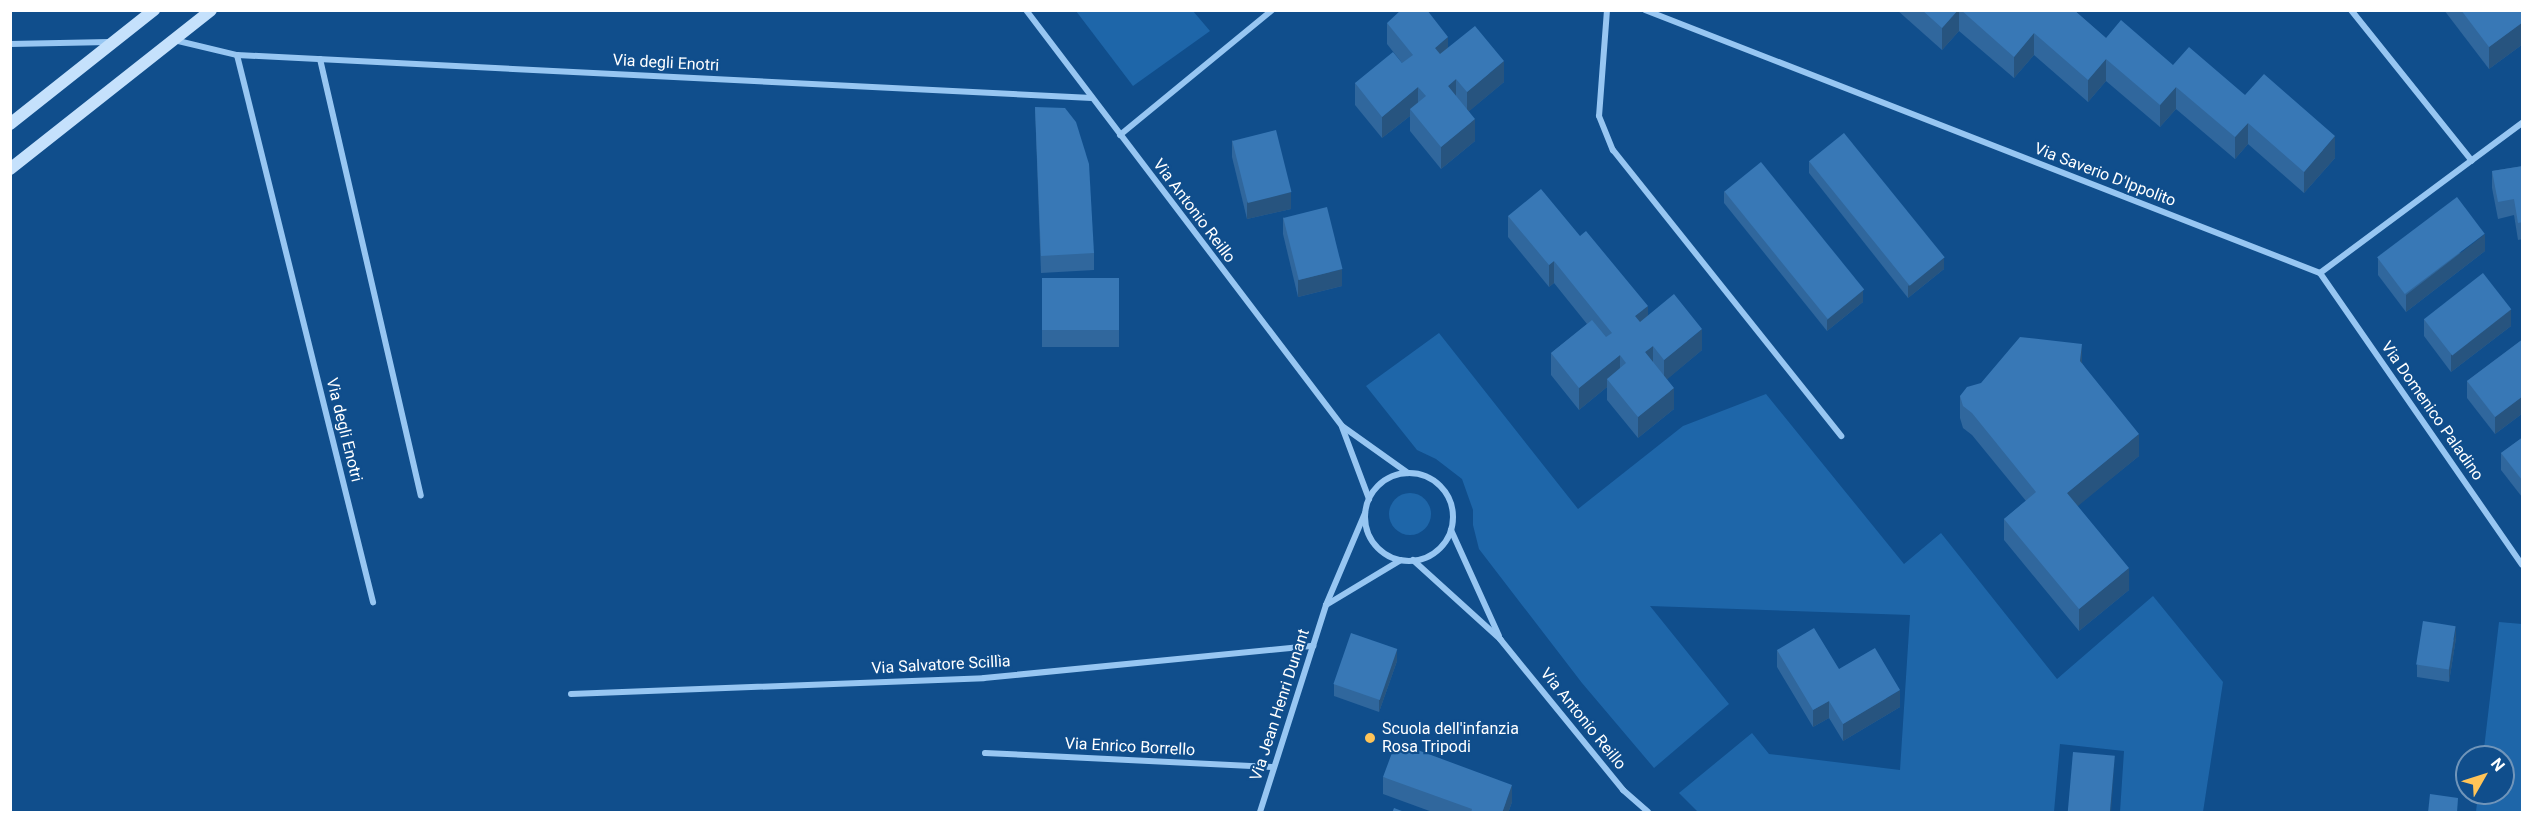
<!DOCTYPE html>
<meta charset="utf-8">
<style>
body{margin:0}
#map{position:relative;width:2533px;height:823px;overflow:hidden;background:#104e8c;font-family:Roboto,sans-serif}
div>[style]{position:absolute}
.green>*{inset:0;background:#1e66a9}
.round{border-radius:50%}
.minor>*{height:6px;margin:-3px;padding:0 3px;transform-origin:3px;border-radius:3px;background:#97c6f2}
.minor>.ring{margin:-3px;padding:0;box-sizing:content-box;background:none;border:6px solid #97c6f2;border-radius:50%}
.secondary>*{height:12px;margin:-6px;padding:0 6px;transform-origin:6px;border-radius:6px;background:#c5e1fc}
.wall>*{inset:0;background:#30679d;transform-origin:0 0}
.shaded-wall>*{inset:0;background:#27547f;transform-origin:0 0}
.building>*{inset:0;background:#3878b6;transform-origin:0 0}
.dots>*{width:16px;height:16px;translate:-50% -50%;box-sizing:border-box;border:3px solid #104e8c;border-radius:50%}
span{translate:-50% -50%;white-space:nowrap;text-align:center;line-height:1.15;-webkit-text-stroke:4.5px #104e8c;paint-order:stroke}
.street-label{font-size:16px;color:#fff}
.poi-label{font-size:16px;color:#fff}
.left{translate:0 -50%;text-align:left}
.frame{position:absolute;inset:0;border:12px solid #fff;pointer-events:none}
.north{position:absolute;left:2455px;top:745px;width:60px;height:60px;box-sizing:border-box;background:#104e8c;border:2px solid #7095ba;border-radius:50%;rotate:51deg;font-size:16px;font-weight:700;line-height:24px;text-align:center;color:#fff}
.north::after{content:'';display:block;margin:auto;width:21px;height:27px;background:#ffc458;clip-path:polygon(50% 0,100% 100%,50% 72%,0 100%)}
</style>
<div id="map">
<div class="green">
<div style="clip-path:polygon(1076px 11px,1193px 11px,1210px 31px,1133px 86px)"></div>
<div style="clip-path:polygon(1439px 333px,1578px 509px,1683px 426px,1766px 394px,1904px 564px,1941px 533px,2057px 679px,2153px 596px,2223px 682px,2203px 812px,2120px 812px,2124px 751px,2060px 744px,2054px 812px,1698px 812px,1679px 793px,1752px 733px,1769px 754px,1900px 770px,1910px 615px,1650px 606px,1729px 704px,1654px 768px,1582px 683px,1479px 549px,1473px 525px,1473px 510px,1462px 479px,1436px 459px,1417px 450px,1366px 386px)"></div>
<div class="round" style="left:1389px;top:493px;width:42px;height:42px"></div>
<div style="clip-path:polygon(2499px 622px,2522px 624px,2522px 812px,2476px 812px,2478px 793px,2503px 793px,2503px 757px,2483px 757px)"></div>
</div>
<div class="minor">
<div style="left:1026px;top:10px;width:522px;rotate:52.78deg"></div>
<div style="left:1342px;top:426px;width:81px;rotate:35.5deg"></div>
<div style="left:1607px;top:10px;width:106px;rotate:94.3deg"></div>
<div style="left:1599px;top:116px;width:37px;rotate:68deg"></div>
<div style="left:1613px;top:150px;width:366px;rotate:51.4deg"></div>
<div style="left:1645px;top:10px;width:724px;rotate:21.29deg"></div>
<div style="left:2320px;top:273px;width:252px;rotate:-36.6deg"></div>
<div style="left:2351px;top:10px;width:193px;rotate:51.3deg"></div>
<div style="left:174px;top:40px;width:65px;rotate:13.4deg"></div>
<div style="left:237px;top:55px;width:856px;rotate:2.88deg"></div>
<div style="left:10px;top:44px;width:99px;rotate:-1.2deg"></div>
<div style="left:237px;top:55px;width:564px;rotate:76.04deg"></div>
<div style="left:320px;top:59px;width:448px;rotate:77deg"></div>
<div style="left:1120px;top:135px;width:197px;rotate:-39.4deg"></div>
<div style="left:2320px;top:273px;width:355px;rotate:55.3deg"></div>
<div style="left:1342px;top:427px;width:77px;rotate:69.4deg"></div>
<div class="ring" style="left:1365px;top:473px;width:82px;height:82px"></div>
<div style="left:1451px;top:530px;width:116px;rotate:65.6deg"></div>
<div style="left:1413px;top:560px;width:118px;rotate:42.2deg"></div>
<div style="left:1500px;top:639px;width:195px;rotate:50.8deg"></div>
<div style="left:1623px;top:790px;width:33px;rotate:41deg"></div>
<div style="left:1326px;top:605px;width:87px;rotate:-31deg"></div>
<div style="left:571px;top:694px;width:413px;rotate:-2.2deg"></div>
<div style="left:984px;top:678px;width:331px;rotate:-5.6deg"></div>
<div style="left:985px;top:753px;width:289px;rotate:2.8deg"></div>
<div style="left:1260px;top:812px;width:217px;rotate:-72.3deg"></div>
<div style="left:1326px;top:605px;width:100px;rotate:-67deg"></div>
</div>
<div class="secondary">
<div style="left:10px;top:124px;width:184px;rotate:-38.4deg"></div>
<div style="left:10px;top:169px;width:256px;rotate:-38.3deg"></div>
</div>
<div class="wall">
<div style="clip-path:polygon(1897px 10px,2074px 10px,2106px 38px,2245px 95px,2335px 158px,2304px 193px,2248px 144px,2235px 159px,2176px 109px,2160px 127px,2106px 81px,2088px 102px,2034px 55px,2014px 78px,1959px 31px,1942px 50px)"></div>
<div style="clip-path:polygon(2444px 10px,2523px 10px,2523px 44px,2489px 69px)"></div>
<div style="clip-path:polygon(1387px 23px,1448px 48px,1504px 82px,1469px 111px,1475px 141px,1441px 169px,1410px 131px,1410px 116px,1382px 138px,1355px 105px,1355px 83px,1402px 63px,1387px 44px)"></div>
<div style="clip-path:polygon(1035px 107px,1094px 253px,1094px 270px,1041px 273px)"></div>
<div style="clip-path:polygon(1232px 140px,1291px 209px,1247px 219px,1232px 157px)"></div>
<div style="clip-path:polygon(1809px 161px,1944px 269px,1908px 298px,1809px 173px)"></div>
<div style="clip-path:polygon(2523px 166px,2523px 239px,2518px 240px,2514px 215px,2498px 219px,2492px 188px,2492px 171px)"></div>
<div style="clip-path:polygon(1724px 191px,1863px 302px,1827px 331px,1724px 203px)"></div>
<div style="clip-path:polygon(1508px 216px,1580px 236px,1648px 316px,1702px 350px,1667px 379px,1674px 409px,1638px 438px,1607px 400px,1607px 387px,1579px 410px,1551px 375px,1551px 353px,1587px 324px,1554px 283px,1549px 287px,1508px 237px)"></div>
<div style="clip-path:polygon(1283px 217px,1342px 286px,1298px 297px,1283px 234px)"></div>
<div style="clip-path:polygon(2485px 251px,2406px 312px,2378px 275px,2378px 258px)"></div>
<div style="left:1042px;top:278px;width:77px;height:69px"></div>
<div style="clip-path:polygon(2424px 319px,2511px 326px,2451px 372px,2424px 336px)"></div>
<div style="clip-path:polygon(2523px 339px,2523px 413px,2495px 434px,2467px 398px,2467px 381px)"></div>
<div style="clip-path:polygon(2082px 363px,2139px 456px,2077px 506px,2129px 590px,2079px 631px,2004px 540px,2004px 519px,2026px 501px,1972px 435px,1963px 428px,1960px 418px,1960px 396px)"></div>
<div style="clip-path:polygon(2523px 437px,2523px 496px,2522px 497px,2501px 470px,2501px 453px)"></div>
<div style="clip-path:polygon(2456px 638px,2449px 682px,2417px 677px,2417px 665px)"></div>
<div style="clip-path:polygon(1777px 650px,1839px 669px,1900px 707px,1843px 741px,1829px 718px,1813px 727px,1777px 667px)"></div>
<div style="clip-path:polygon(1397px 661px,1379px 712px,1334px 696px,1334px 684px)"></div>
<div style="clip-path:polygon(1383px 777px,1512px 802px,1508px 813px,1435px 813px,1383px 794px)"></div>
</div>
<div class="shaded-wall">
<div style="clip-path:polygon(1958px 10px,1959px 10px,1959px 31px,1942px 50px,1942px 28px)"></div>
<div style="clip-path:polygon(2523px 22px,2523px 44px,2489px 69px,2489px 47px)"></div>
<div style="clip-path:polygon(2034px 33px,2034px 55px,2014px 78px,2014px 57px)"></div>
<div style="clip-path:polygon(1448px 37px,1448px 58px,1435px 69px,1435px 48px)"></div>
<div style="clip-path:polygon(2106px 59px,2106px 81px,2088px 102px,2088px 80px)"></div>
<div style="clip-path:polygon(1504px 61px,1504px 82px,1467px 113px,1467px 92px)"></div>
<div style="clip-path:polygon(1456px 79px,1456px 101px,1448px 86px)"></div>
<div style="clip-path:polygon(1418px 87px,1418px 109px,1410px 109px,1410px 116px,1382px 138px,1382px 117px)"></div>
<div style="clip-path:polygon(2176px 87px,2176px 109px,2160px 127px,2160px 105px)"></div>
<div style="clip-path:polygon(1475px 119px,1475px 141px,1441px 169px,1441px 147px)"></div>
<div style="clip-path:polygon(2248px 123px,2248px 144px,2235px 159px,2235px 137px)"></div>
<div style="clip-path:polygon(2335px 136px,2335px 158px,2304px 193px,2304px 172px)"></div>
<div style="clip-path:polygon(1291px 192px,1291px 209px,1247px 219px,1247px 202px)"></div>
<div style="clip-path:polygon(2485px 234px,2485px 251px,2406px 312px,2406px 295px)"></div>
<div style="clip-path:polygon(1944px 258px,1944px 269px,1908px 298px,1908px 286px)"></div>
<div style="clip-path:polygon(1554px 261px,1554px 283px,1549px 287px,1549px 265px)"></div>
<div style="clip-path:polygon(1342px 269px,1342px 286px,1298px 297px,1298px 280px)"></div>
<div style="clip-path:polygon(1863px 290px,1863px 302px,1827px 331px,1827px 320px)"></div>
<div style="clip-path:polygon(1648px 306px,1648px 327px,1635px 338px,1635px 316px)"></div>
<div style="clip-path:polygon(2511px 309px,2511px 326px,2451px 372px,2451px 355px)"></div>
<div style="clip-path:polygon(1702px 329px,1702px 350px,1664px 382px,1664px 360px)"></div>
<div style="clip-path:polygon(2082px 344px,2082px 366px,2080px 361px)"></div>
<div style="clip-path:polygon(1653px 346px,1653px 368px,1645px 352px)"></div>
<div style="clip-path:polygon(1620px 355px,1620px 377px,1607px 379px,1607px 387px,1579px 410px,1579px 388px)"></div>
<div style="clip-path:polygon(1674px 388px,1674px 409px,1638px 438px,1638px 417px)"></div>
<div style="clip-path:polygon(2523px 396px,2523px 413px,2495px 434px,2495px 417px)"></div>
<div style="clip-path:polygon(2139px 434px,2139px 456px,2067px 515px,2067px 493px)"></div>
<div style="left:2523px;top:479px;width:17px;height:1px;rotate:90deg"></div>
<div style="clip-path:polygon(2129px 568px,2129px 590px,2079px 631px,2079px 609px)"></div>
<div style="clip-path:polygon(2456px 626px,2456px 638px,2449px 682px,2449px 670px)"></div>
<div style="clip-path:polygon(1397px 649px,1397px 661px,1379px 712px,1379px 700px)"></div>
<div style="clip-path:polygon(1900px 690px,1900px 707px,1843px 741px,1843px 724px)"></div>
<div style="clip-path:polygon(1829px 701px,1829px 718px,1813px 727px,1813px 710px)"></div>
<div style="clip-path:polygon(2115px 756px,2111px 813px,2110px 813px)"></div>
<div style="clip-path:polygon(1512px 785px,1512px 802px,1508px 813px,1502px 813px)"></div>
</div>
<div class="building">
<div style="clip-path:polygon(1401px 10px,1427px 10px,1448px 37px,1435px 48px,1440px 54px,1475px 26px,1504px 61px,1467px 92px,1456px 79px,1448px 86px,1475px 119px,1441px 147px,1410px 109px,1426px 96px,1418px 87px,1382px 117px,1355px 83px,1393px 52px,1402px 63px,1413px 55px,1387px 23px)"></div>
<div style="clip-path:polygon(1922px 10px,1958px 10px,1942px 28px)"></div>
<div style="clip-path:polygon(1961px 10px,2074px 10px,2106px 38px,2121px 20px,2173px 65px,2189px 47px,2245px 95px,2264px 74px,2335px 136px,2304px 172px,2248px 123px,2235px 137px,2176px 87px,2160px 105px,2106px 59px,2088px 80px,2034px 33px,2014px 57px)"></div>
<div style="clip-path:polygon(2461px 10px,2523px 10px,2523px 22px,2489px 47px)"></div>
<div style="clip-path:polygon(1035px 107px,1065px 108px,1076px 122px,1089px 164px,1094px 253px,1041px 256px)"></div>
<div style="left:1276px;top:130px;width:64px;height:45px;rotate:76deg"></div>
<div style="left:1844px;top:133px;width:160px;height:45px;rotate:51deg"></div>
<div style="left:1761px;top:162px;width:164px;height:47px;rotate:51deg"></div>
<div style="clip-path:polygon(2523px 166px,2523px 222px,2518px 223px,2514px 199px,2498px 202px,2492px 171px)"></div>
<div style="clip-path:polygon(1541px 189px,1580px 236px,1586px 231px,1648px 306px,1635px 316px,1640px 322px,1674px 294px,1702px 329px,1664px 360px,1653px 346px,1645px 352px,1674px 388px,1638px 417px,1607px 379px,1626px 363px,1620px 355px,1579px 388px,1551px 353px,1592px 320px,1606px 337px,1612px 333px,1554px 261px,1549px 265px,1508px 216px)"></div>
<div style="left:2457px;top:197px;width:46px;height:100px;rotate:53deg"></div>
<div style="left:1327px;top:207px;width:64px;height:45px;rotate:76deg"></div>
<div style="left:2483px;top:273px;width:46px;height:75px;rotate:52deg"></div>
<div style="left:1042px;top:278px;width:77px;height:52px"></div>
<div style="clip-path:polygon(2020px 337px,2082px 344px,2080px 361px,2139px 434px,2067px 493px,2129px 568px,2079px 609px,2004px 519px,2036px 492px,1972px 413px,1963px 406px,1960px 396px,1967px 387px,1981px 383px)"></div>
<div style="clip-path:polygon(2523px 339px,2523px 396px,2495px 417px,2467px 381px)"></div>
<div style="clip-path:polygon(2523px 437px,2523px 479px,2522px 480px,2501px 453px)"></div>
<div style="left:2423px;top:621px;width:33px;height:44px;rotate:9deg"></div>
<div style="clip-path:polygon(1814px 628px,1839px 669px,1875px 648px,1900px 690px,1843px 724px,1829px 701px,1813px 710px,1777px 650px)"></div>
<div style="left:1351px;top:633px;width:49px;height:54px;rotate:19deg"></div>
<div style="clip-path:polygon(1396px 742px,1512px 785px,1502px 813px,1471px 813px,1472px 809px,1383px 777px)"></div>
<div style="left:2073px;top:752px;width:42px;height:61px;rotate:5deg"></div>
<div style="clip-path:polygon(2430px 794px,2458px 798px,2457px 813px,2428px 813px)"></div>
<div style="clip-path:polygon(1394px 808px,1407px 813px,1392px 813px)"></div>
</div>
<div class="dots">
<div style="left:1370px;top:738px;background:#ffc458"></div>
</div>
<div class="street-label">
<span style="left:666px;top:63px;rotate:3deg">Via degli Enotri</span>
<span style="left:2105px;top:175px;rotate:21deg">Via Saverio D'Ippolito</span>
<span style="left:1194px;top:211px;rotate:53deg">Via Antonio Reillo</span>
<span style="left:2432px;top:411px;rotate:55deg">Via Domenico Paladino</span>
<span style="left:344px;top:430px;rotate:76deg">Via degli Enotri</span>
<span style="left:941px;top:665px;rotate:-3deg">Via Salvatore Scillìa</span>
<span style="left:1280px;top:705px;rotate:-72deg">Via Jean Henri Dunant</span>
<span style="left:1583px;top:719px;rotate:51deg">Via Antonio Reillo</span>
<span style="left:1130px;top:747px;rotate:3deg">Via Enrico Borrello</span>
</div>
<div class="poi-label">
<span class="left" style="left:1382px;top:738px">Scuola dell'infanzia<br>Rosa Tripodi</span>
</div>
<div class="frame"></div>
<div class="north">N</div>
</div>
